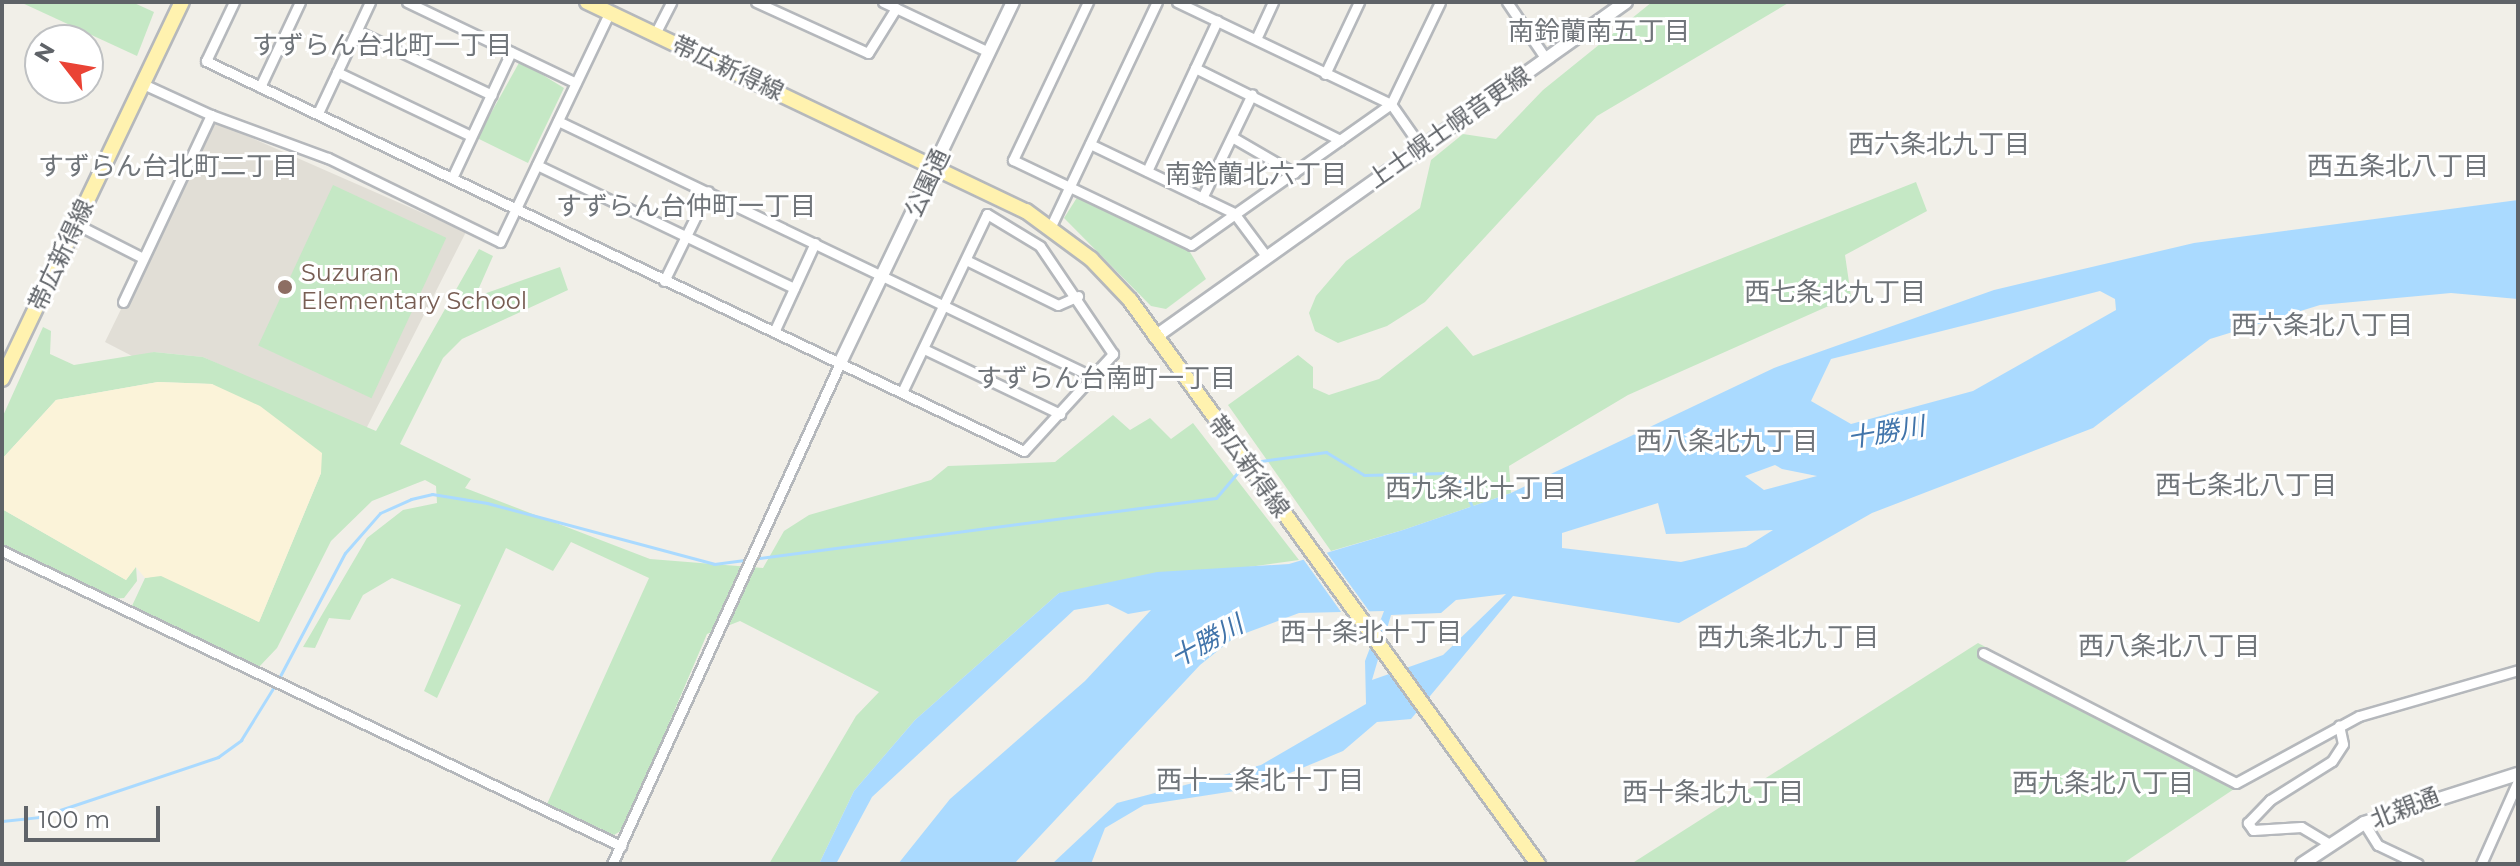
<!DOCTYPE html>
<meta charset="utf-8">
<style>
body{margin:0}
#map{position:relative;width:2520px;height:866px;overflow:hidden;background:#f1efe8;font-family:Montserrat,"Noto Sans JP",sans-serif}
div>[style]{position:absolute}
.education>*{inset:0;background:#e1ded6}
.green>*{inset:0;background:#c5e8c5;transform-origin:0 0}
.sand>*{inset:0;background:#fbf3d9}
.water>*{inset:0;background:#aadaff}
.pier>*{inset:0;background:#f1efe8}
.stream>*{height:3px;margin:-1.5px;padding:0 1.5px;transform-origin:1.5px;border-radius:1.5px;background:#aadaff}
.roads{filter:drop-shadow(2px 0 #b5b8bc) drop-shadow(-2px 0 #b5b8bc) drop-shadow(0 2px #b5b8bc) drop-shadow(0 -2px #b5b8bc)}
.street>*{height:9px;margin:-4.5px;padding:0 4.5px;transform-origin:4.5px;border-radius:4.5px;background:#fff}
.secondary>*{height:12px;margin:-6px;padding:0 6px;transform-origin:6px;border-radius:6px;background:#fff}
.primary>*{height:14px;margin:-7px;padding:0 7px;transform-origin:7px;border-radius:7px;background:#fff2af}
.dots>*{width:22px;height:22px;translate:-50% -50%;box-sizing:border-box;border:4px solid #fff;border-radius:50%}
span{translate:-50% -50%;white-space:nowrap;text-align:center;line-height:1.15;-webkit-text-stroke:6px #fff;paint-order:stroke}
.street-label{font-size:24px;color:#5f6368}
.education-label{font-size:24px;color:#785e54}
.left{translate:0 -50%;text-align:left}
.neighbourhood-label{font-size:26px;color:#70757a}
.water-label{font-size:26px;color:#4174aa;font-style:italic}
.frame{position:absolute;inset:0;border:4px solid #5f6368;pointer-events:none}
.north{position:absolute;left:24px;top:24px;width:80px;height:80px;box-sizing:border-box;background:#fff;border:2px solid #bfc1c3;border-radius:50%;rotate:301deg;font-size:22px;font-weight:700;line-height:32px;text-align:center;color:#5f6368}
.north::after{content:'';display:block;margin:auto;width:28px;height:36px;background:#ea4335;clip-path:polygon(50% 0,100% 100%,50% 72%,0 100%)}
.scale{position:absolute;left:24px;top:806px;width:136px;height:36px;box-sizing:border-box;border:4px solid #5f6368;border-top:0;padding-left:10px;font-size:24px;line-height:28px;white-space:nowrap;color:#5f6368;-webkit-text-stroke:6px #fff;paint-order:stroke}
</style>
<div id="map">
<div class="education">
<div style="clip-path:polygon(213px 121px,466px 232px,365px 431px,203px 357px,154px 352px,136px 358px,105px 342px)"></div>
</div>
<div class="green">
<div style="clip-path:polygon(20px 2px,132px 2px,154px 12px,137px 56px)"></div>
<div style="clip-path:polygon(1652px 2px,1790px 2px,1597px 116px,1425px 302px,1387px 326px,1338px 343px,1315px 331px,1309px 313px,1316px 296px,1346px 261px,1420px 208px,1431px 160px,1463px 134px,1496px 139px,1543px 90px)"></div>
<div style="clip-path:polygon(520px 61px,564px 88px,528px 163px,477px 138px)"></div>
<div style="clip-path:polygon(1916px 182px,1927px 211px,1845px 255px,1851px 296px,1628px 395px,1509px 466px,1511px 493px,1403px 530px,1331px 551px,1228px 405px,1298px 355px,1313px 367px,1313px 388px,1329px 395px,1379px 379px,1447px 326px,1473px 356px)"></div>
<div style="left:333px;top:185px;width:125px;height:177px;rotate:25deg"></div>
<div style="clip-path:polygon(1078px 196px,1190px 252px,1206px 279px,1166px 309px,1151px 306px,1064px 218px)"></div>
<div style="clip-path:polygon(479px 249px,493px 256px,475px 297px,560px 267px,568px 290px,462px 339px,443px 358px,400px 444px,471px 479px,465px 488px,650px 559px,763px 568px,784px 531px,809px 515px,931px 480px,948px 466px,1055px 462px,1113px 415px,1130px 430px,1150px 418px,1171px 439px,1193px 423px,1299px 560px,1059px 593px,915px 720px,854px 791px,819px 864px,769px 864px,856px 716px,879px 692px,740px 621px,707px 634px,624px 829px,614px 835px,547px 804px,649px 578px,571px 542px,553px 571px,506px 548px,437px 698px,424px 691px,461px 605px,392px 578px,363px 595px,350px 620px,329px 618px,315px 648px,303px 647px,367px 538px,403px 510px,437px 503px,436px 486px,425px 480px,372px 501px,331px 541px,277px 648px,258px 668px,131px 608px,145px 578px,161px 575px,259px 622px,321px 473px,212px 384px,158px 382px,56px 400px,2px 459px,2px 418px,43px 327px,51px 331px,50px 354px,74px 365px,154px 352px,203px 357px,376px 431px)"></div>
<div style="clip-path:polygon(2px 509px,126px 580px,136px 566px,137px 581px,124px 598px,111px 599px,2px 546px)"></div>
<div style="clip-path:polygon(1978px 643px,2243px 783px,2122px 864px,1631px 864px)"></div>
</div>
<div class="sand">
<div style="clip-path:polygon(158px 382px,212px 384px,260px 406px,322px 453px,321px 473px,259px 622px,161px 576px,145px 578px,136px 567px,126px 580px,2px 509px,2px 459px,56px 400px)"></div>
</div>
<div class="water">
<div style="clip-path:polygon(evenodd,2518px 200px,2518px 299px,2451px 293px,2320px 305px,2210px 339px,2093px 428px,1872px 513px,1679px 623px,1513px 596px,1411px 719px,1377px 722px,1343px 751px,1254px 788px,1144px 805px,1105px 828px,1091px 864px,1052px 864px,1117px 803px,1261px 765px,1366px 704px,1365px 661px,1384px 611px,1299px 613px,1235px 637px,1200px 665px,1014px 864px,898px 864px,950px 799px,1085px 681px,1151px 610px,1128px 614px,1108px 604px,1074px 610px,872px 797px,836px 864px,819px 864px,854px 791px,915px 720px,1059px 593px,1157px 572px,1289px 564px,1403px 530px,1511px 493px,1774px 368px,1994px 290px,2194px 243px,2518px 200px,2100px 291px,2115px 299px,2116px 310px,1973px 391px,1851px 424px,1811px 401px,1831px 359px,2100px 291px,2518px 200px,1775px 465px,1782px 469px,1817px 476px,1764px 490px,1745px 476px,1775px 465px,2518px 200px,1658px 503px,1666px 534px,1773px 530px,1746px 547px,1681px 562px,1562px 548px,1562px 533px,1658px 503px,2518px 200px,1506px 594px,1443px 655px,1372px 680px,1391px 615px,1441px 613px,1456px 600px,1506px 594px)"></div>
</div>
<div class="pier">
<div style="clip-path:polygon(1324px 549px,1372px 615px,1344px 616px,1301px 556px)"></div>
</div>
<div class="stream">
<div style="left:1254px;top:462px;width:73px;rotate:-7.9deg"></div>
<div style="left:1326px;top:452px;width:44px;rotate:31.2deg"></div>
<div style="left:1364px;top:475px;width:82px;rotate:-1.4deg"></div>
<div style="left:1446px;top:473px;width:19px;rotate:32deg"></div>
<div style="left:1462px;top:483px;width:28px;rotate:67deg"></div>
<div style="left:279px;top:678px;width:141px;rotate:-62.2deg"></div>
<div style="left:345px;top:553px;width:53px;rotate:-48.8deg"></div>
<div style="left:380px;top:513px;width:34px;rotate:-24deg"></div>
<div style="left:411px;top:499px;width:22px;rotate:-13deg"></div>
<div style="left:432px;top:494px;width:56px;rotate:9.3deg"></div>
<div style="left:487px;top:503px;width:235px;rotate:15deg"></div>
<div style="left:714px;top:564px;width:506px;rotate:-7.49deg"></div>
<div style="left:1216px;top:498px;width:42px;rotate:-49.8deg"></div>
<div style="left:2px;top:821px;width:37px;rotate:-6deg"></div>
<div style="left:39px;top:817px;width:189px;rotate:-18.5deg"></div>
<div style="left:218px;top:757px;width:29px;rotate:-36deg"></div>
<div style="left:241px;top:740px;width:65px;rotate:-58.3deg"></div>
</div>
<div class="roads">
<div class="street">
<div style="left:234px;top:2px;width:65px;rotate:115.4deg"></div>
<div style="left:206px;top:61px;width:906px;rotate:25.49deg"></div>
<div style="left:1024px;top:451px;width:132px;rotate:-47.5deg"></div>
<div style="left:1113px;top:354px;width:130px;rotate:-124.1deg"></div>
<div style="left:1040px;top:246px;width:62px;rotate:-148.9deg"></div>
<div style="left:987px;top:214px;width:197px;rotate:115.5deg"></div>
<div style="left:407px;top:2px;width:187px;rotate:25.6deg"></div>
<div style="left:756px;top:2px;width:123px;rotate:24.5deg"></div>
<div style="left:868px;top:53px;width:53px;rotate:-58.1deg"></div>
<div style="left:883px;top:2px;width:117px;rotate:25.3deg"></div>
<div style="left:1088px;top:2px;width:175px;rotate:115.4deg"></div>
<div style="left:1013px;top:160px;width:197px;rotate:25.5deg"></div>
<div style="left:1191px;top:245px;width:245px;rotate:-35.2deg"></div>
<div style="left:1391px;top:104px;width:113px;rotate:-64.3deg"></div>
<div style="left:1177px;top:2px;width:237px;rotate:25.5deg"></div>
<div style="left:1391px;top:104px;width:52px;rotate:55.1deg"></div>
<div style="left:1507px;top:2px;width:69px;rotate:55.6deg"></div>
<div style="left:357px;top:31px;width:149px;rotate:25.4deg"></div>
<div style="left:655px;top:34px;width:36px;rotate:-63deg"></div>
<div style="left:1256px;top:39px;width:41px;rotate:-65.3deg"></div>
<div style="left:1195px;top:68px;width:162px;rotate:26.4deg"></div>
<div style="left:337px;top:72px;width:148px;rotate:25.5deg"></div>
<div style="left:1325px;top:74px;width:80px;rotate:-64.7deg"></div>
<div style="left:260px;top:87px;width:94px;rotate:-64.8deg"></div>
<div style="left:318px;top:113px;width:123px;rotate:-64.9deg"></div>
<div style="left:211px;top:115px;width:125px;rotate:20.2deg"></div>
<div style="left:328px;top:158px;width:191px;rotate:26deg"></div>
<div style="left:500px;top:242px;width:254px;rotate:-64.5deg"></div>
<div style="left:558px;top:121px;width:593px;rotate:25.57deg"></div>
<div style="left:1232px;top:137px;width:72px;rotate:30.1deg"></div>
<div style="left:1090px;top:144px;width:160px;rotate:25.6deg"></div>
<div style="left:1234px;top:213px;width:54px;rotate:53.3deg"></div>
<div style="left:537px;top:165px;width:285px;rotate:25.6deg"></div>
<div style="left:1147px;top:171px;width:166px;rotate:-65deg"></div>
<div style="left:452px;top:178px;width:139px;rotate:-64.9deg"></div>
<div style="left:1202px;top:198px;width:115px;rotate:-64.3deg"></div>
<div style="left:76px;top:224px;width:75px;rotate:26.9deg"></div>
<div style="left:1051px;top:226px;width:248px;rotate:-64.7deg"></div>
<div style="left:966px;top:260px;width:102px;rotate:26.1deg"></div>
<div style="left:1058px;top:305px;width:22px;rotate:-24deg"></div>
<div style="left:664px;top:281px;width:100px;rotate:-63.9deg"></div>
<div style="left:123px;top:302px;width:207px;rotate:-64.8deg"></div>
<div style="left:211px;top:115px;width:75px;rotate:-155.5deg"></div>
<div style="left:774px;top:332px;width:98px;rotate:-65.3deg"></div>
<div style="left:924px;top:349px;width:151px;rotate:25.5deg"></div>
<div style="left:2px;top:551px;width:686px;rotate:25.48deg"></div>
<div style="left:1983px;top:653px;width:284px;rotate:27.2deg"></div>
<div style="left:2236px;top:783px;width:140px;rotate:-28.6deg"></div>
<div style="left:2359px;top:716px;width:166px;rotate:-16.1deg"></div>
<div style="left:2364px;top:823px;width:26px;rotate:58deg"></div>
<div style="left:2378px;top:845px;width:44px;rotate:25.4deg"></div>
<div style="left:2328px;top:843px;width:31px;rotate:-149deg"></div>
<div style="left:2301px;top:827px;width:48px;rotate:176.4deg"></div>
<div style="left:2253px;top:830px;width:9px;rotate:-126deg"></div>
<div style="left:2248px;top:823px;width:32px;rotate:-46deg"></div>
<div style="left:2270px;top:800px;width:73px;rotate:-32.2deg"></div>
<div style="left:2332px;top:761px;width:20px;rotate:-57deg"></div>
<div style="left:2343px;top:744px;width:19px;rotate:-102deg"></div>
<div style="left:612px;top:864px;width:550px;rotate:-65.53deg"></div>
<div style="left:2481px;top:864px;width:91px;rotate:-66deg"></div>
</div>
<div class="secondary">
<div style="left:1155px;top:337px;width:578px;rotate:-35.42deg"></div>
<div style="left:840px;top:363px;width:400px;rotate:-64.4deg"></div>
<div style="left:2302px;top:864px;width:74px;rotate:-33.5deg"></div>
<div style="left:2364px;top:823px;width:162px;rotate:-17.7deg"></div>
</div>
<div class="primary">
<div style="left:587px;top:2px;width:486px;rotate:25.5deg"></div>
<div style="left:1026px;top:211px;width:81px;rotate:36.4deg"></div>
<div style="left:1091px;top:259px;width:57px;rotate:46.4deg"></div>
<div style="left:1130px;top:300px;width:696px;rotate:54.12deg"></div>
<div style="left:2px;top:379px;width:418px;rotate:-64.5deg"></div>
</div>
</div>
<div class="dots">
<div style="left:285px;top:287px;background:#8d6e63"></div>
</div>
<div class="street-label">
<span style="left:728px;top:68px;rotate:25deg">帯広新得線</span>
<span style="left:1449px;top:127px;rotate:-35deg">上士幌士幌音更線</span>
<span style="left:927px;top:183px;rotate:-65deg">公園通</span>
<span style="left:61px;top:255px;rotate:-65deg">帯広新得線</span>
<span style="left:1249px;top:466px;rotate:54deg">帯広新得線</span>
<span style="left:2405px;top:808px;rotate:-21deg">北親通</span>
</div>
<div class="education-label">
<span class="left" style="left:301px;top:287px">Suzuran<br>Elementary School</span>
</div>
<div class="neighbourhood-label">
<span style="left:1599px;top:32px">南鈴蘭南五丁目</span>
<span style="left:382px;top:46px">すずらん台北町一丁目</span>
<span style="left:1939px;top:145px">西六条北九丁目</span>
<span style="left:168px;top:167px">すずらん台北町二丁目</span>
<span style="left:2398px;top:167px">西五条北八丁目</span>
<span style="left:1256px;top:175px">南鈴蘭北六丁目</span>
<span style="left:686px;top:207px">すずらん台仲町一丁目</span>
<span style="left:1835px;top:293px">西七条北九丁目</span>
<span style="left:2322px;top:326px">西六条北八丁目</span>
<span style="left:1106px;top:379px">すずらん台南町一丁目</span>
<span style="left:1727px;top:442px">西八条北九丁目</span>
<span style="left:2246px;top:486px">西七条北八丁目</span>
<span style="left:1476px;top:489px">西九条北十丁目</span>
<span style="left:1371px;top:633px">西十条北十丁目</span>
<span style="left:1788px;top:638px">西九条北九丁目</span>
<span style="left:2169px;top:647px">西八条北八丁目</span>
<span style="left:1260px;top:781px">西十一条北十丁目</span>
<span style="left:2103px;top:784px">西九条北八丁目</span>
<span style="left:1713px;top:793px">西十条北九丁目</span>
</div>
<div class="water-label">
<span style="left:1886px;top:433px;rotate:-10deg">十勝川</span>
<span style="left:1207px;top:642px;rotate:-29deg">十勝川</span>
</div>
<div class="frame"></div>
<div class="north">N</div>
<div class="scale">100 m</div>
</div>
